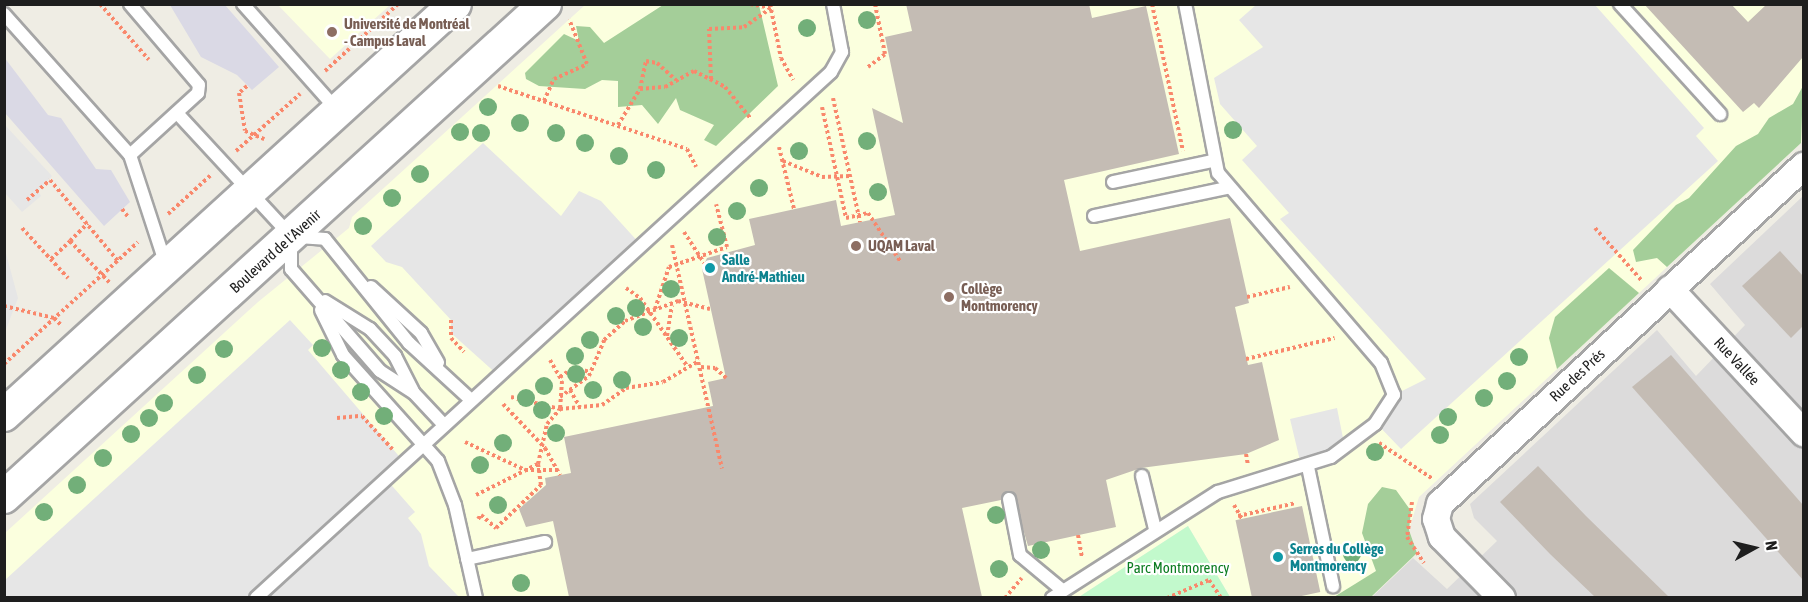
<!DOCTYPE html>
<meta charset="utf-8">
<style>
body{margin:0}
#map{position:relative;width:1808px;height:602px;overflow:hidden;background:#efede4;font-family:"Asap Condensed",sans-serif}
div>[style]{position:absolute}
.residential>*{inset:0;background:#dcdbdb}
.education>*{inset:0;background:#fbffde}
.forest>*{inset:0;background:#a4ce99}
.park>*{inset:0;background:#c2f9cc}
.parking>*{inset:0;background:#e6e6e6}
.plaza>*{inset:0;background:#dad9e5}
.building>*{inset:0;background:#c4bcb4;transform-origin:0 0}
.path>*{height:4px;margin-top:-2px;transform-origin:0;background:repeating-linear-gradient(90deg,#f9886c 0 3px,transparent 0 6px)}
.roads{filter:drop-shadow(2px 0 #a5a5a5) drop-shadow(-2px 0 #a5a5a5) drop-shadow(0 2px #a5a5a5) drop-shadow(0 -2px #a5a5a5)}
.service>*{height:12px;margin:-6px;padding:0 6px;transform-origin:6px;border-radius:6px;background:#fff}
.minor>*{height:26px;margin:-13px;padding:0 13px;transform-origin:13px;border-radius:13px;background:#fff}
.tertiary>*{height:32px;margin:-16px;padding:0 16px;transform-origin:16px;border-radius:16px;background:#fff}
.trees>*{width:18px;height:18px;margin:-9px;border-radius:50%;background:#72af79}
.dots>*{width:16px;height:16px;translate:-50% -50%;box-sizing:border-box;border:3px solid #fff;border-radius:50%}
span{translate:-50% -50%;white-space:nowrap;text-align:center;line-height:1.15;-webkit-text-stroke:4.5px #fff;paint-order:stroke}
.education-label{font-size:15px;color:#785e54;font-weight:700}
.left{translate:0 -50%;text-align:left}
.street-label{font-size:15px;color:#1e1e1e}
.culture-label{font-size:15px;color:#0d838f;font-weight:700}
.park-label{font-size:15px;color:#0c7d21}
.frame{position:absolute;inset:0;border:6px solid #1e1e1e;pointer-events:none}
.north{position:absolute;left:1724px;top:518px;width:60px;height:60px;-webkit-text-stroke:4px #fff;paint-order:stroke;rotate:82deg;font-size:16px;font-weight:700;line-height:24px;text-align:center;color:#1e1e1e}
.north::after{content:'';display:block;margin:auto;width:21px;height:27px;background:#1e1e1e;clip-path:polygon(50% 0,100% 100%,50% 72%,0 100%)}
</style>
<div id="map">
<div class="residential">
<div style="clip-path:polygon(1803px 196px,1803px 597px,1371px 598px,1413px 558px,1447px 589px,1497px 541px,1474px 518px,1470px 504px,1657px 330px,1696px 376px,1745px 325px,1710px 284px)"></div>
</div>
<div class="education">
<div style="clip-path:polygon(278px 5px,390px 5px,330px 59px)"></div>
<div style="clip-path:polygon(585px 5px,1803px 5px,1803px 141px,1419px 497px,1409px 530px,1417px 553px,1371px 597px,1230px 597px,1188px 526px,1079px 597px,5px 598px,5px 533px,258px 302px,349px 228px,352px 217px)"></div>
</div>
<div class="forest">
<div style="clip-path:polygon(663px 5px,759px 5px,778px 86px,716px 146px,704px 140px,714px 125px,680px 110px,676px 98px,658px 124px,642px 105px,618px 107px,618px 81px,602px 80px,585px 89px,539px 86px,526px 79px,525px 73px,564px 34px,579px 41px,576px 26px,590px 27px,604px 43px)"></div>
<div style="clip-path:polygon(1803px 86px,1801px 143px,1667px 267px,1657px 258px,1636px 262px,1633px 250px,1676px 205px,1689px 198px,1736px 146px,1758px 134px,1769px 118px,1793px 104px)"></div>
<div style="clip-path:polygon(1609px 268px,1639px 293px,1557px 369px,1549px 338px,1555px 317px)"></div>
<div style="clip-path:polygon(1382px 487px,1396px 490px,1411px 511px,1409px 530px,1417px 553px,1371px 597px,1334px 597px,1376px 571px,1362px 533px,1368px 504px)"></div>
</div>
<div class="park">
<div style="clip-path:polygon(1188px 526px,1230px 597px,1079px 597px,1085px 593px)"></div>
</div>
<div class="parking">
<div style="clip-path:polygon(1256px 5px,1595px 5px,1704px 128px,1696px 136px,1718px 161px,1401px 449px,1376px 423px,1394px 395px,1426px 379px,1280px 219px,1289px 213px,1242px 160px,1257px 146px,1220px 104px,1214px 78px,1263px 47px,1239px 20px)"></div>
<div style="clip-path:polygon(5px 125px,52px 176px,38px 191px,41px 196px,22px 212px,5px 193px)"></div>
<div style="clip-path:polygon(483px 143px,561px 216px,579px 191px,601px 201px,641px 245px,499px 376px,451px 333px,451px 320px,402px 267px,386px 262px,371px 246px)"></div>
<div style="clip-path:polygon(4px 246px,18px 298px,5px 332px,4px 332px)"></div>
<div style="clip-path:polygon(290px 320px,313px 345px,308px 350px,404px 462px,386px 479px,415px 512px,408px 518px,421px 534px,429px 566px,459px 597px,5px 598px,5px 580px)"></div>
<div style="clip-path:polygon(1337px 408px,1345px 448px,1302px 469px,1290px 419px)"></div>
</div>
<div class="plaza">
<div style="clip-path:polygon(170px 5px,225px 5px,279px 67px,252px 90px,237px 75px,201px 57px)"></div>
<div style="clip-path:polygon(4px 57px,48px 115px,61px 118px,96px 169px,111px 170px,130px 202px,104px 226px,5px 113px)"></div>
</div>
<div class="building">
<div style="clip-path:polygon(906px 4px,1089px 4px,1092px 18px,1146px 6px,1179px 154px,1064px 180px,1080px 251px,1230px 218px,1249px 303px,1235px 307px,1248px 365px,1262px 362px,1279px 440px,1246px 454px,1141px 468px,1106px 480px,1116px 527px,1028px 546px,1012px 491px,1001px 500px,962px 508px,982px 597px,569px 597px,553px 521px,526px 527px,519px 509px,546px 485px,545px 478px,571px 473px,564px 437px,713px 406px,708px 382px,726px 378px,702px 269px,707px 258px,755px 245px,749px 219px,836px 200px,841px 226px,895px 215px,872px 108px,903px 123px,885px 37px,912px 31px)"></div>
<div style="clip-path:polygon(1644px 4px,1731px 4px,1748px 22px,1767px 4px,1803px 4px,1803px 57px,1759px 108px,1754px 103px,1743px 112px)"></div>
<div style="clip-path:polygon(1780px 251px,1803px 276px,1803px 326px,1791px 338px,1742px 286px)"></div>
<div style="clip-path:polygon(1671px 355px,1803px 505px,1803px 580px,1632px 387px)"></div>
<div style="clip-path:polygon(1538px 466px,1586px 516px,1669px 597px,1595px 597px,1550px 554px,1500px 502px)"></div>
<div style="left:1302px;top:506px;width:88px;height:68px;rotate:78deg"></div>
</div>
<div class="path">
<div style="left:100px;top:4px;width:74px;rotate:48.8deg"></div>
<div style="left:750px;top:4px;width:20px;rotate:11deg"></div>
<div style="left:770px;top:4px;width:55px;rotate:78.5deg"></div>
<div style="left:781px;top:58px;width:25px;rotate:61deg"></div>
<div style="left:1152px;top:4px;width:150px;rotate:78.1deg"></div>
<div style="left:868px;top:67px;width:21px;rotate:-37deg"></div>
<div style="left:885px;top:54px;width:51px;rotate:-101.3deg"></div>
<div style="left:325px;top:71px;width:99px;rotate:-42.5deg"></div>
<div style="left:711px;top:79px;width:50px;rotate:-92.3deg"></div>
<div style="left:709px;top:29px;width:35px;rotate:-3deg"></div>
<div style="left:744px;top:27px;width:33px;rotate:-35deg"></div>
<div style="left:247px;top:86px;width:11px;rotate:139deg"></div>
<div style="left:239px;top:93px;width:38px;rotate:81deg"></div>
<div style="left:245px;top:131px;width:21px;rotate:23deg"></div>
<div style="left:498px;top:86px;width:199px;rotate:18.4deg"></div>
<div style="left:687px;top:149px;width:20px;rotate:63deg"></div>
<div style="left:640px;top:89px;width:29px;rotate:-78deg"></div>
<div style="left:646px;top:61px;width:11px;rotate:10deg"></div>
<div style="left:657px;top:63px;width:25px;rotate:42deg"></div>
<div style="left:833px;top:98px;width:127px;rotate:77.7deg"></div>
<div style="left:544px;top:101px;width:24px;rotate:-66deg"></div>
<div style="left:554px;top:79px;width:36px;rotate:-24deg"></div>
<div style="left:587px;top:64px;width:48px;rotate:-111.8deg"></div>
<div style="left:822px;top:107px;width:114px;rotate:77.8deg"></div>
<div style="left:846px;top:218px;width:23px;rotate:-13deg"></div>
<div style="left:868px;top:213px;width:58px;rotate:56.3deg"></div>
<div style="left:618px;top:125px;width:42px;rotate:-58.6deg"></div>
<div style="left:640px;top:89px;width:25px;rotate:-5deg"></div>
<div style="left:665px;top:87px;width:33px;rotate:-29deg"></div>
<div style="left:694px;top:71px;width:35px;rotate:27deg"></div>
<div style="left:725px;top:87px;width:41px;rotate:50.9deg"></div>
<div style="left:779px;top:147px;width:64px;rotate:76.4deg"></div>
<div style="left:236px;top:151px;width:86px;rotate:-41.7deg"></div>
<div style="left:783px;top:161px;width:42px;rotate:22.3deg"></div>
<div style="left:822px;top:177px;width:28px;rotate:-2deg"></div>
<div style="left:27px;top:200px;width:30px;rotate:-41deg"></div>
<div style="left:50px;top:180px;width:106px;rotate:50deg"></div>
<div style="left:122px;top:209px;width:11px;rotate:52deg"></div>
<div style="left:168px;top:214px;width:58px;rotate:-42.2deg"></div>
<div style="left:22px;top:228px;width:68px;rotate:47.4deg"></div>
<div style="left:1595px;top:228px;width:71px;rotate:48.4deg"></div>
<div style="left:684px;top:232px;width:37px;rotate:57deg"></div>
<div style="left:70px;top:241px;width:25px;rotate:-45deg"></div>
<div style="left:672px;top:245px;width:229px;rotate:77.4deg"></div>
<div style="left:51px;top:259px;width:26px;rotate:-43deg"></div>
<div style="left:70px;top:241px;width:57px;rotate:46.4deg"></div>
<div style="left:626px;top:288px;width:17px;rotate:36deg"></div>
<div style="left:640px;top:298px;width:83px;rotate:55.3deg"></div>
<div style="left:1247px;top:297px;width:44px;rotate:-13.1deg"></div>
<div style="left:4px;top:306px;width:51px;rotate:13.5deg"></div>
<div style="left:54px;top:318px;width:11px;rotate:45deg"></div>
<div style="left:655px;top:309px;width:44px;rotate:-71.6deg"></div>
<div style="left:669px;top:267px;width:61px;rotate:-19deg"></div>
<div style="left:727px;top:247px;width:44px;rotate:-104.3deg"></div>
<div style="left:451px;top:320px;width:18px;rotate:90deg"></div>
<div style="left:451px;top:338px;width:19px;rotate:47deg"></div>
<div style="left:667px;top:336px;width:31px;rotate:-81deg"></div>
<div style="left:1246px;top:359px;width:91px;rotate:-13.3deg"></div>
<div style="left:550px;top:360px;width:24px;rotate:60deg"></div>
<div style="left:562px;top:381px;width:27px;rotate:94deg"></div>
<div style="left:4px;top:364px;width:181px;rotate:-42.3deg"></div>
<div style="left:701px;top:367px;width:14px;rotate:4deg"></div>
<div style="left:715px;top:368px;width:15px;rotate:42deg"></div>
<div style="left:560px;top:377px;width:16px;rotate:-35deg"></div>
<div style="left:573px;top:368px;width:18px;rotate:13deg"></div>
<div style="left:570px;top:390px;width:20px;rotate:60deg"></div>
<div style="left:511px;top:397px;width:50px;rotate:13.8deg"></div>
<div style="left:560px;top:397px;width:36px;rotate:-36deg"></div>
<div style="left:589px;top:376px;width:39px;rotate:-67deg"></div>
<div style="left:604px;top:340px;width:28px;rotate:-42deg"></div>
<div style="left:625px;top:321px;width:57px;rotate:-20.7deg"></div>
<div style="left:678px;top:301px;width:33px;rotate:14deg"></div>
<div style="left:503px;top:404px;width:61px;rotate:46.3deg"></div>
<div style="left:545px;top:448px;width:31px;rotate:61deg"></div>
<div style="left:337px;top:418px;width:25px;rotate:-5deg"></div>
<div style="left:362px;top:416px;width:46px;rotate:47.6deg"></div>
<div style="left:465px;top:442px;width:66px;rotate:25deg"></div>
<div style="left:525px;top:470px;width:34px"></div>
<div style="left:1379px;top:443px;width:65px;rotate:33.7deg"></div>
<div style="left:1246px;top:454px;width:11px;rotate:80deg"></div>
<div style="left:476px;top:495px;width:69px;rotate:-26.6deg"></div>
<div style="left:538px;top:464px;width:41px;rotate:-77.3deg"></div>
<div style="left:547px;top:424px;width:20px;rotate:-49deg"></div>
<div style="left:560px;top:409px;width:42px;rotate:-5.4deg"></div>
<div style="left:602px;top:405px;width:29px;rotate:-35deg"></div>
<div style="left:626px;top:388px;width:37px;rotate:-9deg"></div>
<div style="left:663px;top:382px;width:42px;rotate:-30.3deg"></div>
<div style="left:1412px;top:502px;width:35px;rotate:98deg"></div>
<div style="left:1407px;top:537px;width:31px;rotate:57deg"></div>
<div style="left:1234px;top:505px;width:16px;rotate:60deg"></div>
<div style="left:1238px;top:516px;width:59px;rotate:-12.6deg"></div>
<div style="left:478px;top:519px;width:5px;rotate:-53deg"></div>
<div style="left:481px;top:515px;width:20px;rotate:41deg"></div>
<div style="left:496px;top:528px;width:62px;rotate:-43.7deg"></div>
<div style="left:541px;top:485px;width:21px;rotate:-98deg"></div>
<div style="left:1078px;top:535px;width:23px;rotate:80deg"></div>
<div style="left:1005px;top:598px;width:26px;rotate:-50deg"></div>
<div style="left:1167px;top:598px;width:46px;rotate:-23.2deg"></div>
<div style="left:1209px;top:580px;width:22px;rotate:56deg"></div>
</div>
<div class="roads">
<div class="service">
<div style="left:130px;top:4px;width:106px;rotate:49.6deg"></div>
<div style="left:199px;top:85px;width:8px;rotate:97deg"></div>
<div style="left:198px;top:93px;width:92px;rotate:137.6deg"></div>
<div style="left:243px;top:4px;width:142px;rotate:48.4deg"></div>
<div style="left:1620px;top:4px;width:149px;rotate:47.7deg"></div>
<div style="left:4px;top:14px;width:189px;rotate:48.2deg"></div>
<div style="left:130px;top:155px;width:116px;rotate:71.9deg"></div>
<div style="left:177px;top:113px;width:168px;rotate:47.2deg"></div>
<div style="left:291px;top:236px;width:33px;rotate:90deg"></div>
<div style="left:291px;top:269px;width:135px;rotate:48.9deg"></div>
<div style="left:380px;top:371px;width:40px;rotate:32.9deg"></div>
<div style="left:414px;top:393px;width:44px;rotate:46.8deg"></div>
<div style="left:1113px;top:182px;width:102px;rotate:-11.9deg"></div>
<div style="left:1094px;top:216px;width:136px;rotate:-11.9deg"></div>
<div style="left:298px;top:237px;width:27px;rotate:4deg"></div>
<div style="left:325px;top:239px;width:134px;rotate:51.1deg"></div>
<div style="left:409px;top:343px;width:84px;rotate:42.6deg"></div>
<div style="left:371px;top:287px;width:68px;rotate:42.6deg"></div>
<div style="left:421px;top:333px;width:34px;rotate:60deg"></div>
<div style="left:325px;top:301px;width:53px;rotate:31.9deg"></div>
<div style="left:370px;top:329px;width:37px;rotate:47deg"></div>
<div style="left:395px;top:356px;width:39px;rotate:63deg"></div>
<div style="left:321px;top:310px;width:50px;rotate:63.9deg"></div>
<div style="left:343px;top:355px;width:142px;rotate:48.1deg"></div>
<div style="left:438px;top:461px;width:47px;rotate:68.9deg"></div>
<div style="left:455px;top:505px;width:95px;rotate:77.3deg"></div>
<div style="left:1308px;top:467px;width:122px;rotate:78.1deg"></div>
<div style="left:1142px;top:476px;width:55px;rotate:76.2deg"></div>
<div style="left:1009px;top:499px;width:57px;rotate:78.9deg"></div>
<div style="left:1020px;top:555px;width:55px;rotate:39.8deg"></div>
<div style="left:467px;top:559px;width:80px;rotate:-12.3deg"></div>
<div style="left:256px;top:598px;width:779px;rotate:-42.45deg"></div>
<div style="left:831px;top:72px;width:23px;rotate:-61deg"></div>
<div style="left:842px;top:52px;width:49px;rotate:-100.6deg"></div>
<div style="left:1052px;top:598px;width:197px;rotate:-32.6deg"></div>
<div style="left:1218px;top:492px;width:118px;rotate:-17.2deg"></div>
<div style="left:1331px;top:457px;width:55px;rotate:-36.9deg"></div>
<div style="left:1375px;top:424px;width:35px;rotate:-57deg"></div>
<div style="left:1394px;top:395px;width:35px;rotate:-112deg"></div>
<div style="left:1381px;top:363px;width:250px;rotate:-130.6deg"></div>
<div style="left:1218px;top:173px;width:172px;rotate:-101deg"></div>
</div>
<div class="minor">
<div style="left:1670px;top:289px;width:197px;rotate:47.1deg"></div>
<div style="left:1502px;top:598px;width:86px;rotate:-134.5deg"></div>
<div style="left:1442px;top:537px;width:19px;rotate:-108deg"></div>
<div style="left:1436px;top:519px;width:16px;rotate:-75deg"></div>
<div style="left:1440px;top:504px;width:497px;rotate:-42.9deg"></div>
</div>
<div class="tertiary">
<div style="left:4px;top:415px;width:610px;rotate:-42.34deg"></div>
<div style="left:4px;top:497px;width:732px;rotate:-42.34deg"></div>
</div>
</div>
<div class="trees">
<div style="left:867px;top:20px"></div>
<div style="left:807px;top:28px"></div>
<div style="left:488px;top:107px"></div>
<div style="left:520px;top:123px"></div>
<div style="left:1233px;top:130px"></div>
<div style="left:460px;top:132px"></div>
<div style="left:481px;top:133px"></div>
<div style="left:556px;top:133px"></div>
<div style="left:867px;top:141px"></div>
<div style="left:585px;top:143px"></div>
<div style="left:799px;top:151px"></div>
<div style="left:619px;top:156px"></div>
<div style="left:656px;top:170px"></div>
<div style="left:420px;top:174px"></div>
<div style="left:759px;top:188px"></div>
<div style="left:878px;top:192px"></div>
<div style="left:392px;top:198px"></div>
<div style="left:737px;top:211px"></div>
<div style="left:363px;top:226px"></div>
<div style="left:717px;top:237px"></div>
<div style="left:671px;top:289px"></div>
<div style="left:636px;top:308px"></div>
<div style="left:616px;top:316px"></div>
<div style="left:643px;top:327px"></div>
<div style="left:679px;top:338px"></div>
<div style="left:590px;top:340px"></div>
<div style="left:322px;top:348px"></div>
<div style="left:224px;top:349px"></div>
<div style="left:575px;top:356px"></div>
<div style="left:1519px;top:357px"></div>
<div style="left:341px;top:370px"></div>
<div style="left:576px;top:374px"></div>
<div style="left:197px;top:375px"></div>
<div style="left:622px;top:380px"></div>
<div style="left:1507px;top:381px"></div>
<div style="left:544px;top:386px"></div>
<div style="left:593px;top:390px"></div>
<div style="left:361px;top:392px"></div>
<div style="left:526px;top:398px"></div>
<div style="left:1484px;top:398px"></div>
<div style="left:164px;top:403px"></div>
<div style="left:542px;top:410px"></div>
<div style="left:384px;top:416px"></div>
<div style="left:1448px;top:417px"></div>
<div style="left:149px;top:418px"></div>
<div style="left:556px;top:433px"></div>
<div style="left:131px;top:434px"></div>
<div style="left:1440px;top:435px"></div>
<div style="left:503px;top:443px"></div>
<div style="left:1375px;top:452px"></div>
<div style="left:103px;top:458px"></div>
<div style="left:480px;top:465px"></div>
<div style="left:77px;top:485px"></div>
<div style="left:498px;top:505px"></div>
<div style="left:44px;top:512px"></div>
<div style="left:996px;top:515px"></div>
<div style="left:1041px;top:550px"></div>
<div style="left:1352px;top:554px"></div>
<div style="left:999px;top:569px"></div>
<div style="left:521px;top:583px"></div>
</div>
<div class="dots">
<div style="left:332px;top:32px;background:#8d6e63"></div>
<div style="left:856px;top:246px;background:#8d6e63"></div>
<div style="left:710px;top:268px;background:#0f9aa8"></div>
<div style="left:949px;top:297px;background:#8d6e63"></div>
<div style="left:1278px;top:557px;background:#0f9aa8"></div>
</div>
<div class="education-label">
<span class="left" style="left:344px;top:32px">Université de Montréal<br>- Campus Laval</span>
<span class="left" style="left:868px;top:246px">UQAM Laval</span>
<span class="left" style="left:961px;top:297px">Collège<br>Montmorency</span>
</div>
<div class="street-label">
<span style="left:275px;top:251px;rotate:-42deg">Boulevard de l'Avenir</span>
<span style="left:1737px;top:361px;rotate:47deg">Rue Vallée</span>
<span style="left:1577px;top:375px;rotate:-43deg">Rue des Prés</span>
</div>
<div class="culture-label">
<span class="left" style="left:722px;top:268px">Salle<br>André-Mathieu</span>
<span class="left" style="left:1290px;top:557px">Serres du Collège<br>Montmorency</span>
</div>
<div class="park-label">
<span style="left:1178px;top:568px">Parc Montmorency</span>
</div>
<div class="frame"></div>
<div class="north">N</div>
</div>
